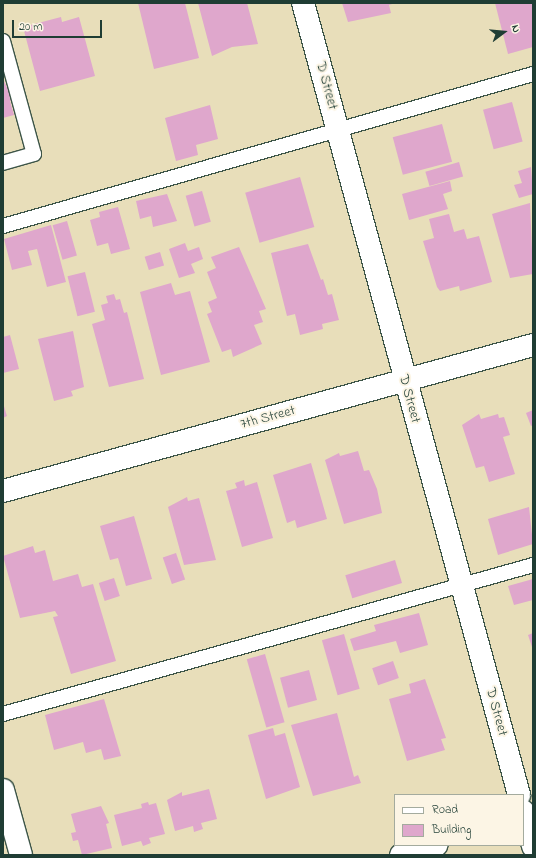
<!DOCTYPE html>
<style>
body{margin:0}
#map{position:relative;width:536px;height:858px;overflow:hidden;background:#e8deba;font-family:"Indie Flower",sans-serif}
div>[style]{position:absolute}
.building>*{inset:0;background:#dfa7cc;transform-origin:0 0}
.roads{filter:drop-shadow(1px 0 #3d5548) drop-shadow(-1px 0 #3d5548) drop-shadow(0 1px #3d5548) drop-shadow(0 -1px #3d5548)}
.lane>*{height:14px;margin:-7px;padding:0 7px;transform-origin:7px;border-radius:7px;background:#fff}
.street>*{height:22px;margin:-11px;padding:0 11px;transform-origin:11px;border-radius:11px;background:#fff}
span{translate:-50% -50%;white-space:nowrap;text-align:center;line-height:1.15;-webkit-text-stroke:4px #fcf5e5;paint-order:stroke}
.street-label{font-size:14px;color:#1f3d34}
.frame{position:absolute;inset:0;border:4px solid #1f3d34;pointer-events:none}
.legend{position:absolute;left:394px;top:794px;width:130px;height:52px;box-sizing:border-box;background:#fcf5e5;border:1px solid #a4ab9e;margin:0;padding:5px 7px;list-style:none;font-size:12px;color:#1f3d34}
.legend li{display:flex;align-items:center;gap:8px;height:20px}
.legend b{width:20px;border:1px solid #a4ab9e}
.north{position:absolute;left:484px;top:12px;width:40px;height:40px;-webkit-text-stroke:3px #fcf5e5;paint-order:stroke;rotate:74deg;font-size:11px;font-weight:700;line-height:16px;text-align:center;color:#1f3d34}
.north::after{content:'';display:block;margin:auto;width:14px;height:18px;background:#1f3d34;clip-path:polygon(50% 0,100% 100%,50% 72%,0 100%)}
.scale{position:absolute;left:12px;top:20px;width:90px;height:18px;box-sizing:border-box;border:2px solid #1f3d34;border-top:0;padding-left:5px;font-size:12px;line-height:14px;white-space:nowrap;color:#1f3d34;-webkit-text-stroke:3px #fcf5e5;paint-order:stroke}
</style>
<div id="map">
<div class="building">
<div style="clip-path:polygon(138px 3px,185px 3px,199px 58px,154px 69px)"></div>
<div style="clip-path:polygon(198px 3px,247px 3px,258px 44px,232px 47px,212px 56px)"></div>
<div style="clip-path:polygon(342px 3px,395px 3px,389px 5px,391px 13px,348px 22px)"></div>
<div style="clip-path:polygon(495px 3px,533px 3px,533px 47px,508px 54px)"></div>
<div style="clip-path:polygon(61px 17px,62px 22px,79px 17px,95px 76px,40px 91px,23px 27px)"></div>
<div style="clip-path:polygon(3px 79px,13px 100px,10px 101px,14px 115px,3px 118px)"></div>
<div style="left:512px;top:102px;width:41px;height:30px;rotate:75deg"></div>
<div style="clip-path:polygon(210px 105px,218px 139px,196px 145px,198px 155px,176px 161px,165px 118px)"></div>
<div style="left:442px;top:124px;width:39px;height:51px;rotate:75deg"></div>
<div style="left:459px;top:162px;width:15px;height:35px;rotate:74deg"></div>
<div style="clip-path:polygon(531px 167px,533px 194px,519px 198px,514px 185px,522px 183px,518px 171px)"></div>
<div style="left:300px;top:177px;width:52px;height:57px;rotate:74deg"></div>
<div style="clip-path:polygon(450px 181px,452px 191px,443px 194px,448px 209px,409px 220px,402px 194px)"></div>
<div style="left:202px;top:191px;width:32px;height:17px;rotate:74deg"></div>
<div style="clip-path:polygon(167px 194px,177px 221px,153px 227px,151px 216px,140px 219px,136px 201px)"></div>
<div style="clip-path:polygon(530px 203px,533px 274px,510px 278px,492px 214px)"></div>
<div style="clip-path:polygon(118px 207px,130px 249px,111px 254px,108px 243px,97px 246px,90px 220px,100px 217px,99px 212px)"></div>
<div style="clip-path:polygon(449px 214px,454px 232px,464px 229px,467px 239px,479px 236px,492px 282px,460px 291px,459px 286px,440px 291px,437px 287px,423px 241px,434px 238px,429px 219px)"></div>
<div style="left:67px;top:221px;width:36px;height:15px;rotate:74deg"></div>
<div style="clip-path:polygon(51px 225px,66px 282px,47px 287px,37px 249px,28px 251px,32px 265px,12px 270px,4px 239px)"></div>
<div style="clip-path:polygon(185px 243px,188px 251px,199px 247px,203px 259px,191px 264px,195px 273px,179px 278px,169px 249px)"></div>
<div style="clip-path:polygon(308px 244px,321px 280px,323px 279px,328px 295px,332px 294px,339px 320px,322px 324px,323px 329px,300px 335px,295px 314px,287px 316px,271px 253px)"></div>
<div style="clip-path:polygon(239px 247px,266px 309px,259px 311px,263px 322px,254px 325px,262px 344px,233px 357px,231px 349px,222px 352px,207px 314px,212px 312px,208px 302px,217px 298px,207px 272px,216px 268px,211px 257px)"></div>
<div style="left:160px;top:252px;width:14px;height:16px;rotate:73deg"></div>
<div style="left:85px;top:272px;width:41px;height:18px;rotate:76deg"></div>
<div style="clip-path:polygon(171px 283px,175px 295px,190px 291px,210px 362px,161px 375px,140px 292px)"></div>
<div style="clip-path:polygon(114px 294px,116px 300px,120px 299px,124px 313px,127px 312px,144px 379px,109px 387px,92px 324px,105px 320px,101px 305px,108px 303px,106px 296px)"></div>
<div style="clip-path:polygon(73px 331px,84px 387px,71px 391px,73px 396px,54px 401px,38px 339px)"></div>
<div style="clip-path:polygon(10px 335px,19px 369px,3px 373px,3px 337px)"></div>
<div style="clip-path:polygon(3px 403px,7px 416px,3px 418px)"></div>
<div style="clip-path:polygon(533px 410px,533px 425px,531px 426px,526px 413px)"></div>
<div style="clip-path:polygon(479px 414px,481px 419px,498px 414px,499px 418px,504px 417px,510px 435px,503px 437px,515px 474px,489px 482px,484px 466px,476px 468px,462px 425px)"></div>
<div style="clip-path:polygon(358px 451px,364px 471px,369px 470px,377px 489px,382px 513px,344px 524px,325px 460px,339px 453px,340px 456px)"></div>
<div style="clip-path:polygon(311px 463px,327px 519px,297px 528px,295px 520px,287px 523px,273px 475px)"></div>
<div style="clip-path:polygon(244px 480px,245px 486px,257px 482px,273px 538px,242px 547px,226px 491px,237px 488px,235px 483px)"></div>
<div style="clip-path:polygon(187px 497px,188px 501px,199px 498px,216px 560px,184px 565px,168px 507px)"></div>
<div style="clip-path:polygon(529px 507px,533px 544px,498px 555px,488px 519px)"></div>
<div style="clip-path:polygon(134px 516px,152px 579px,126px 586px,118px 558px,110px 560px,100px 526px)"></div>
<div style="clip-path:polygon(33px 546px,35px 553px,45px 550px,53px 581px,78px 574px,82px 587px,93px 584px,116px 661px,71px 674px,53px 617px,58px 616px,55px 611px,20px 618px,3px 556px)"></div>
<div style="left:176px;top:553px;width:28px;height:14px;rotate:71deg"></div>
<div style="left:395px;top:560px;width:24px;height:52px;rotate:73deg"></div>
<div style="left:114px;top:578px;width:19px;height:16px;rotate:72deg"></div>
<div style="clip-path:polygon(533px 579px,533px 600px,514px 605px,508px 586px)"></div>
<div style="clip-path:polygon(419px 613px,428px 645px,400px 653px,396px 641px,354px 651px,350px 639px,376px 631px,374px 625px)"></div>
<div style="clip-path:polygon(533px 633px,533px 650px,528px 635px)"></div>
<div style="left:344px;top:634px;width:57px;height:23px;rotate:74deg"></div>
<div style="left:265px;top:654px;width:71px;height:19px;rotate:74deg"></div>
<div style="left:393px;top:661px;width:18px;height:22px;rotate:71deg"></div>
<div style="left:309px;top:670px;width:31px;height:30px;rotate:75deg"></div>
<div style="clip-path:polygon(425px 679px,446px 738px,441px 739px,445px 750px,407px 761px,389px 699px,411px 693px,409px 684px)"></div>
<div style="clip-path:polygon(104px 699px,121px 756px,104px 760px,101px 749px,86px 753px,83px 742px,54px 750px,45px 715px)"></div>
<div style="clip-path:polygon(337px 713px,354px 777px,358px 775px,361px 783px,313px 796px,291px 725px)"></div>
<div style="clip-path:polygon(273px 728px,275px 736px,285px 733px,300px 787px,266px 799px,248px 735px)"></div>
<div style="clip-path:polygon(209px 789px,217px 819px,201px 823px,203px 829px,194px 832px,193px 826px,175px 831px,167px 800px,182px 792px,182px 796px)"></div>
<div style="clip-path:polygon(148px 802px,149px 805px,156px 803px,165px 834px,149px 838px,151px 843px,143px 846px,141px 841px,122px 846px,114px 815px,142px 808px,141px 804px)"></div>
<div style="clip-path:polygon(101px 806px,109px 823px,106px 824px,112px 848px,82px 855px,78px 840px,73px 841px,71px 833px,76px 832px,71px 814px)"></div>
</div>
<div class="roads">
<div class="lane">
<div style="left:3px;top:41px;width:117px;rotate:74.7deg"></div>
<div style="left:34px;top:154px;width:32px;rotate:164deg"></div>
<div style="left:3px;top:226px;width:551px;rotate:-16deg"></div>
<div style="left:3px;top:714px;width:551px;rotate:-15.7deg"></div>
</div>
<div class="street">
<div style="left:303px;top:3px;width:821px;rotate:74.74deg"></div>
<div style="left:3px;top:491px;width:550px;rotate:-15.4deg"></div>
<div style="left:3px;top:790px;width:67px;rotate:74.5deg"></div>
<div style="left:523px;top:811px;width:37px;rotate:74deg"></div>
<div style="left:401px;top:855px;width:37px;rotate:-16deg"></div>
</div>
</div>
<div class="street-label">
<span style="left:326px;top:86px;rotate:75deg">D Street</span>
<span style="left:409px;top:399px;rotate:75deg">D Street</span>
<span style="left:268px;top:418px;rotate:-15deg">7th Street</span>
<span style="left:496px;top:712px;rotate:75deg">D Street</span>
</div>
<div class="frame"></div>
<ul class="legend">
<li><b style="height:5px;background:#fff"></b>Road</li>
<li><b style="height:11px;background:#dfa7cc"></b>Building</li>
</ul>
<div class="north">N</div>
<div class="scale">20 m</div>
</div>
